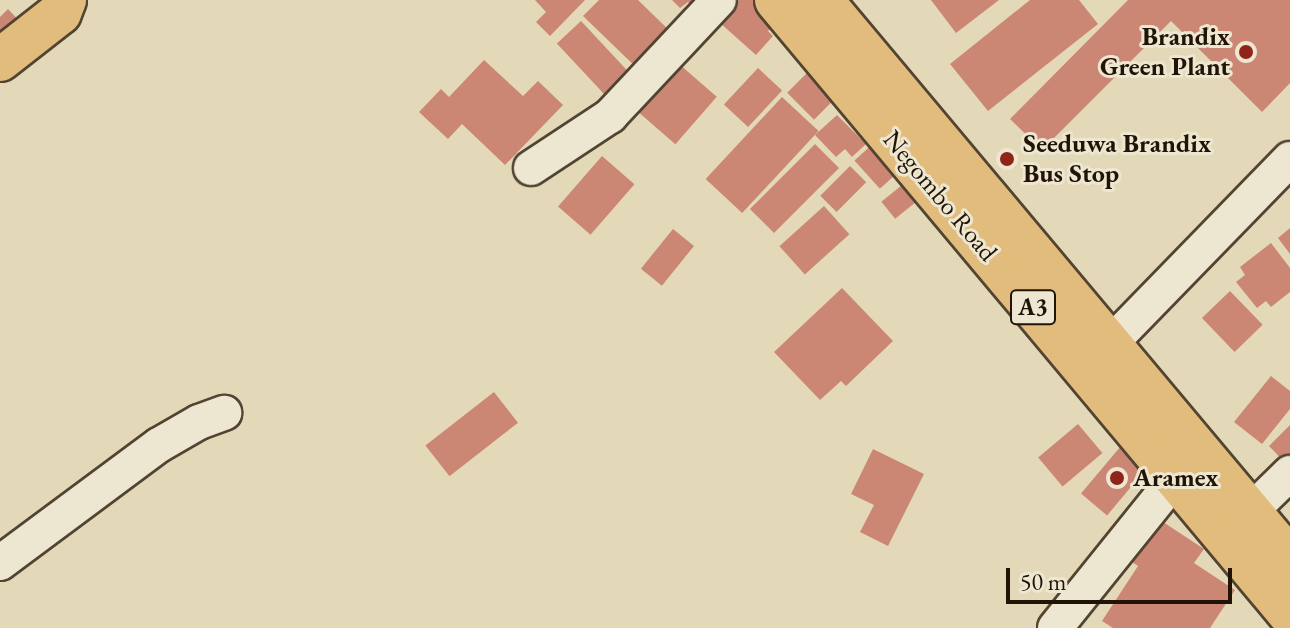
<!DOCTYPE html>
<style>
body{margin:0}
#map{position:relative;width:1290px;height:628px;overflow:hidden;background:#e3d9b8;font-family:"EB Garamond",serif}
div>[style]{position:absolute}
.building>*{inset:0;background:#cb8774;transform-origin:0 0}
.roads{filter:drop-shadow(2px 0 #524432) drop-shadow(-2px 0 #524432) drop-shadow(0 2px #524432) drop-shadow(0 -2px #524432)}
.minor>*{height:34px;margin:-17px;padding:0 17px;transform-origin:17px;border-radius:17px;background:#ede6d1}
.major>*{height:42px;margin:-21px;padding:0 21px;transform-origin:21px;border-radius:21px;background:#e2bc7c}
.highway>*{height:44px;margin:-22px;padding:0 22px;transform-origin:22px;border-radius:22px;background:#e2bc7c}
.dots>*{width:22px;height:22px;translate:-50% -50%;box-sizing:border-box;border:4px solid #ede6d1;border-radius:50%}
span{translate:-50% -50%;white-space:nowrap;text-align:center;line-height:1.15;-webkit-text-stroke:6px #ede6d1;paint-order:stroke}
.shield-label span{padding:2px 6px;background:#ede6d1;border:2px solid;border-radius:6px;-webkit-text-stroke-width:0}
.shield-label{font-size:24px;color:#211306;font-weight:700}
.poi-label{font-size:26px;color:#211306;font-weight:700}
.right{translate:-100% -50%;text-align:right}
.left{translate:0 -50%;text-align:left}
.street-label{font-size:26px;color:#211306}
.scale{position:absolute;left:1006px;top:568px;width:226px;height:36px;box-sizing:border-box;border:4px solid #211306;border-top:0;padding-left:10px;font-size:24px;line-height:28px;white-space:nowrap;color:#211306;-webkit-text-stroke:6px #ede6d1;paint-order:stroke}
</style>
<div id="map">
<div class="building">
<div style="clip-path:polygon(535px 0,585px 0,550px 36px,536px 22px,546px 12px)"></div>
<div style="clip-path:polygon(599px 0,638px 0,676px 37px,641px 72px,583px 16px)"></div>
<div style="clip-path:polygon(672px 0,709px 0,697px 11px,688px 2px,680px 8px)"></div>
<div style="clip-path:polygon(739px 0,765px 0,782px 15px,768px 31px,773px 36px,756px 55px,719px 22px)"></div>
<div style="clip-path:polygon(931px 0,999px 0,956px 33px)"></div>
<div style="clip-path:polygon(1030px 0,1079px 0,1098px 24px,988px 111px,950px 64px)"></div>
<div style="clip-path:polygon(1128px 0,1290px 0,1290px 83px,1262px 112px,1171px 21px,1042px 150px,1010px 119px)"></div>
<div style="clip-path:polygon(8px 9px,22px 24px,0 44px,0 17px)"></div>
<div style="left:581px;top:21px;width:76px;height:33px;rotate:47deg"></div>
<div style="clip-path:polygon(484px 60px,523px 96px,538px 81px,563px 105px,505px 165px,462px 124px,448px 139px,419px 112px,441px 89px,449px 97px)"></div>
<div style="left:819px;top:61px;width:38px;height:45px;rotate:45deg"></div>
<div style="left:679px;top:64px;width:50px;height:63px;rotate:41deg"></div>
<div style="left:758px;top:68px;width:33px;height:50px;rotate:43deg"></div>
<div style="left:782px;top:97px;width:50px;height:112px;rotate:43deg"></div>
<div style="clip-path:polygon(837px 115px,866px 144px,852px 157px,845px 149px,836px 157px,815px 135px)"></div>
<div style="left:876px;top:141px;width:38px;height:29px;rotate:48deg"></div>
<div style="left:815px;top:144px;width:34px;height:92px;rotate:45deg"></div>
<div style="left:602px;top:156px;width:43px;height:67px;rotate:41deg"></div>
<div style="left:850px;top:166px;width:23px;height:42px;rotate:45deg"></div>
<div style="left:907px;top:181px;width:22px;height:33px;rotate:51deg"></div>
<div style="left:824px;top:206px;width:38px;height:60px;rotate:48deg"></div>
<div style="clip-path:polygon(1290px 228px,1290px 254px,1278px 238px)"></div>
<div style="left:673px;top:229px;width:27px;height:51px;rotate:39deg"></div>
<div style="clip-path:polygon(1271px 243px,1290px 268px,1290px 292px,1271px 307px,1266px 301px,1257px 308px,1236px 282px,1245px 275px,1240px 267px)"></div>
<div style="clip-path:polygon(842px 288px,893px 341px,846px 386px,841px 381px,820px 400px,774px 352px)"></div>
<div style="left:1230px;top:291px;width:47px;height:39px;rotate:46deg"></div>
<div style="clip-path:polygon(1271px 376px,1290px 391px,1290px 409px,1262px 444px,1234px 422px)"></div>
<div style="left:494px;top:392px;width:39px;height:87px;rotate:52deg"></div>
<div style="left:1078px;top:424px;width:38px;height:52px;rotate:50deg"></div>
<div style="clip-path:polygon(1290px 425px,1290px 468px,1269px 446px)"></div>
<div style="left:1126px;top:440px;width:34px;height:70px;rotate:40deg"></div>
<div style="clip-path:polygon(873px 449px,924px 474px,888px 546px,860px 532px,874px 505px,851px 494px)"></div>
<div style="clip-path:polygon(1160px 520px,1204px 549px,1194px 563px,1235px 590px,1210px 628px,1113px 628px,1102px 621px,1138px 566px,1132px 562px)"></div>
</div>
<div class="roads">
<div class="minor">
<div style="left:531px;top:168px;width:95px;rotate:-33.4deg"></div>
<div style="left:610px;top:116px;width:159px;rotate:-46.8deg"></div>
<div style="left:1110px;top:344px;width:258px;rotate:-45.8deg"></div>
<div style="left:1250px;top:512px;width:56px;rotate:-44.3deg"></div>
<div style="left:0;top:563px;width:198px;rotate:-36.6deg"></div>
<div style="left:159px;top:445px;width:46px;rotate:-29.9deg"></div>
<div style="left:199px;top:422px;width:27px;rotate:-20deg"></div>
<div style="left:1055px;top:628px;width:217px;rotate:-51.2deg"></div>
</div>
<div class="major">
<div style="left:0;top:60px;width:76px;rotate:-38.1deg"></div>
<div style="left:60px;top:13px;width:14px;rotate:-69deg"></div>
</div>
<div class="highway">
<div style="left:777px;top:0;width:799px;rotate:50.08deg"></div>
<div style="left:820px;top:0;width:732px;rotate:50.04deg"></div>
</div>
</div>
<div class="dots">
<div style="left:1246px;top:52px;background:#8f2418"></div>
<div style="left:1007px;top:159px;background:#8f2418"></div>
<div style="left:1117px;top:478px;background:#8f2418"></div>
</div>
<div class="shield-label">
<span style="left:1033px;top:307px">A3</span>
</div>
<div class="poi-label">
<span class="right" style="left:1230px;top:52px">Brandix<br>Green Plant</span>
<span class="left" style="left:1023px;top:159px">Seeduwa Brandix<br>Bus Stop</span>
<span class="left" style="left:1133px;top:478px">Aramex</span>
</div>
<div class="street-label">
<span style="left:940px;top:196px;rotate:50deg">Negombo Road</span>
</div>
<div class="scale">50 m</div>
</div>
